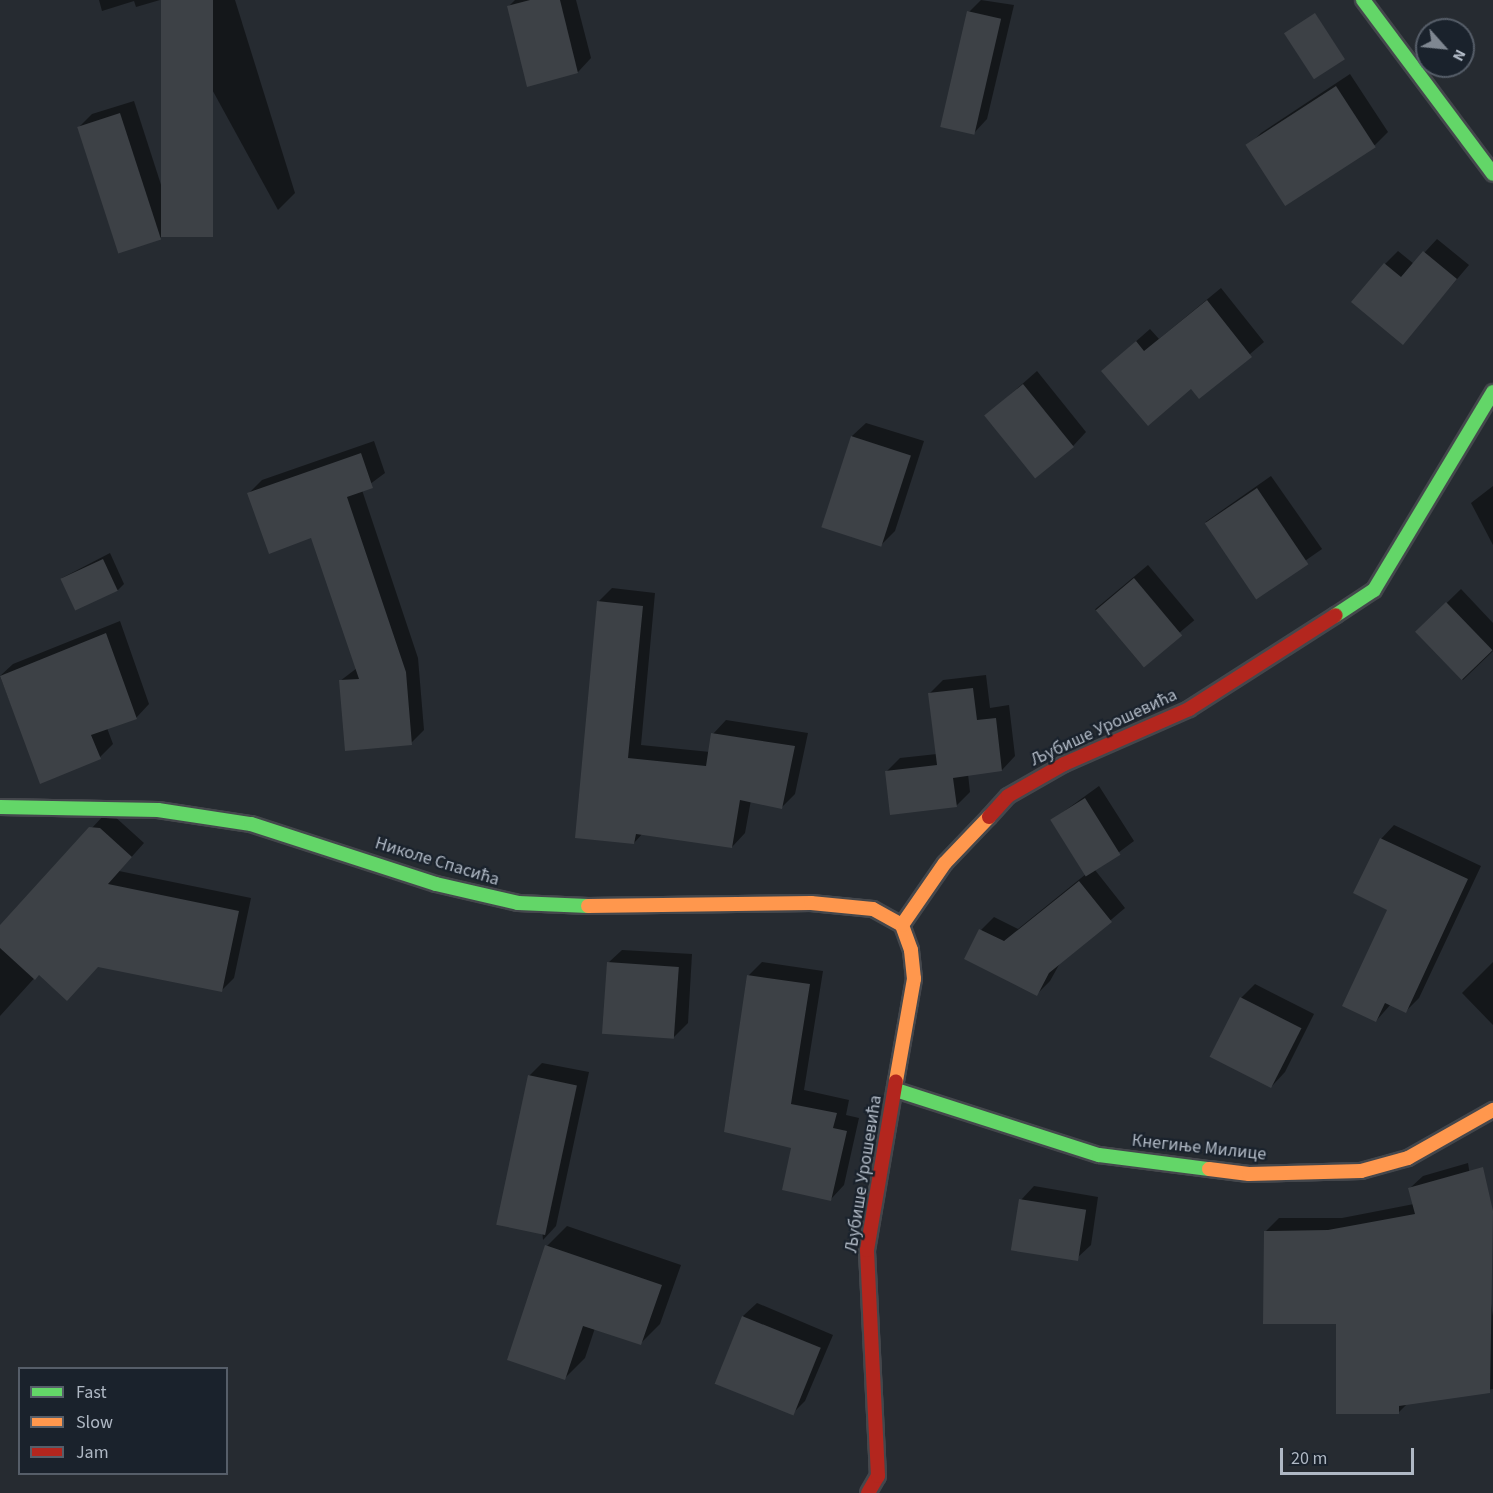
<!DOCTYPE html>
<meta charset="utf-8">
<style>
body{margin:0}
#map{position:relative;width:1493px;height:1493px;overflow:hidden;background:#262b31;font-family:"Source Sans 3",sans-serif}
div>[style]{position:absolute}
.shadow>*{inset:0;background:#0007;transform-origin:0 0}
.building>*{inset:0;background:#3d4146;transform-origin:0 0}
.roads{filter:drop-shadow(2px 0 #44474c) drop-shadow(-2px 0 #44474c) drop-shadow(0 2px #44474c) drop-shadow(0 -2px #44474c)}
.fast>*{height:14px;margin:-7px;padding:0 7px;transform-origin:7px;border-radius:7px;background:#63d668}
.slow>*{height:14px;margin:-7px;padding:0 7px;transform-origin:7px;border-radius:7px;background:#ff974d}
.jam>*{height:14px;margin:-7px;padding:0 7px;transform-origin:7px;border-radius:7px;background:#b3261e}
span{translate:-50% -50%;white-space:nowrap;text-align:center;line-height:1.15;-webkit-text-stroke:4.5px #1a222c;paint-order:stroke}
.street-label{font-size:18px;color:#afb8c4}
.legend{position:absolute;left:18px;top:1367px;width:210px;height:108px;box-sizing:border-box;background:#1a222c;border:2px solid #565e69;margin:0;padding:8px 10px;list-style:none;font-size:18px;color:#afb8c4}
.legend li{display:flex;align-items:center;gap:12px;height:30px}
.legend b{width:30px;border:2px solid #565e69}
.north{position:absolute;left:1415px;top:18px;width:60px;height:60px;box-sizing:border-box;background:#1a222c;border:2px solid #565e69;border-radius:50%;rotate:117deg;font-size:16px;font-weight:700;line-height:24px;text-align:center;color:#afb8c4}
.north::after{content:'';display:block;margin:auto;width:21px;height:27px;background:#7f8791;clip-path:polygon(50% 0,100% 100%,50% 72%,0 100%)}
.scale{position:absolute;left:1280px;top:1448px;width:134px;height:27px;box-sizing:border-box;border:3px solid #afb8c4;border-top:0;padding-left:8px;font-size:18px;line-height:21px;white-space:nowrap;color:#afb8c4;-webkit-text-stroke:4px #1a222c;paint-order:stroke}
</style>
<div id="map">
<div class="shadow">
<div style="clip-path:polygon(99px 0,160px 0,136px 7px,134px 1px,102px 11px)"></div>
<div style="clip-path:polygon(163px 0,235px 0,295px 193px,278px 210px)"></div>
<div style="clip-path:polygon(515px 0,576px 0,591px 58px,578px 72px,528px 85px,508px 7px)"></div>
<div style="clip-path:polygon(981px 0,1014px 5px,987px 119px,974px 133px,969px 12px)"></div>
<div style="clip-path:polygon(1350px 74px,1388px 132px,1375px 145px,1248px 146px,1261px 133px)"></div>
<div style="clip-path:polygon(134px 101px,174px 225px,160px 238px,78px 128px,92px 114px)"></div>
<div style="clip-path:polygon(1437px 239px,1469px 265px,1403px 343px,1385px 264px,1398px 251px,1414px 264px)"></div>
<div style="clip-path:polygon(1221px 288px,1264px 342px,1200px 397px,1191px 387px,1117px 358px,1150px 329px,1159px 339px)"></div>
<div style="clip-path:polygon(1037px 371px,1086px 432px,1073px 446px,986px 416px)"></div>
<div style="clip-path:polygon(866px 423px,924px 441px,895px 531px,882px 544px,824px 526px,852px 436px)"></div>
<div style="clip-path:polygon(374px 441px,385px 473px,362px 490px,418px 658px,424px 730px,411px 743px,340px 681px,357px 668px,312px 536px,249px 493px,262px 480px)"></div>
<div style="left:1271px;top:476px;width:89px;height:80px;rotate:55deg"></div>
<div style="clip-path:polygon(1493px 486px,1493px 545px,1471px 503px)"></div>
<div style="clip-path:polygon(110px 553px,124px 584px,118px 590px,62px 578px)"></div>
<div style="left:1148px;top:565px;width:72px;height:69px;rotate:50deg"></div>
<div style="clip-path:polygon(612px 588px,655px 593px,641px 745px,710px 752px,713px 734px,726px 720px,808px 733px,795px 794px,782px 807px,751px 800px,745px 833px,732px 847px,643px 833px,634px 843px,598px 602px)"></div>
<div style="clip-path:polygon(1461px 589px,1493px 623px,1493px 651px,1463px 680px,1417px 632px)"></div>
<div style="clip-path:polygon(120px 621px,149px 704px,136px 718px,107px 728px,113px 744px,100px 757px,41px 782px,0 676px,13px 664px)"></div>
<div style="clip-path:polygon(986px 675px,990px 708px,1009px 705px,1015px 756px,1002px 770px,968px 774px,970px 792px,956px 806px,886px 772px,900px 758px,937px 754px,930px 693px,943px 680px)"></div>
<div style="clip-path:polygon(1099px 786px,1134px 841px,1095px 870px,1125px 908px,1060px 963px,1050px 981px,1037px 994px,981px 930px,994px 917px,1018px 929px,1086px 874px,1052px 820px)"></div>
<div style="clip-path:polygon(104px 815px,113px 815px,144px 843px,119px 871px,251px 898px,234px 978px,221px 991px,98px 966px,39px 973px,0 1016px,0 927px)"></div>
<div style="clip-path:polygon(1394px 825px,1481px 866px,1419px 998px,1406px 1011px,1391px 1004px,1376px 1021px,1389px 909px,1381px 839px)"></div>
<div style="clip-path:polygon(622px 950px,692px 954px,688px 1023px,674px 1037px,608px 963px)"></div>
<div style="clip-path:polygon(762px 962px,823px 971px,804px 1090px,849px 1100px,846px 1115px,859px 1118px,844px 1185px,831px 1199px,793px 1147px,748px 976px)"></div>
<div style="clip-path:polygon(1493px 962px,1493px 1025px,1462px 993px)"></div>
<div style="clip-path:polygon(1255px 984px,1314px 1014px,1285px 1072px,1272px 1086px,1241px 998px)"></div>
<div style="clip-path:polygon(542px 1063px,589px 1072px,556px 1226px,543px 1240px,529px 1076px)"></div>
<div style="clip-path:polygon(1468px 1163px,1493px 1316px,1493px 1389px,1408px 1403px,1399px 1412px,1337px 1323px,1266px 1231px,1279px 1218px,1342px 1218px,1414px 1204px,1410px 1188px,1423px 1176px)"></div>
<div style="clip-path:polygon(1034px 1186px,1098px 1197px,1091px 1245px,1077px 1258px,1021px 1200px)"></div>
<div style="clip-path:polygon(567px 1226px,681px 1265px,660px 1324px,640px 1344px,595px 1328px,585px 1358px,565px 1378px,547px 1246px)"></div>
<div style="clip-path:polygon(757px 1303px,833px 1335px,805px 1401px,792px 1414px,743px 1316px)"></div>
</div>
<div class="building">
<div style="left:161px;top:0;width:52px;height:237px"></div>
<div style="clip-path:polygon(530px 0,560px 0,578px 73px,527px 87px,507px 6px)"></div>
<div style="left:967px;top:11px;width:35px;height:119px;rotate:13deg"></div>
<div style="left:1315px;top:13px;width:55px;height:37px;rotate:57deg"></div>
<div style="left:1336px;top:86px;width:73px;height:108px;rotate:57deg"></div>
<div style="left:120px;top:113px;width:133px;height:45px;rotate:72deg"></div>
<div style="clip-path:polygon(1423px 251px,1457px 279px,1403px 345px,1351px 302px,1384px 263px,1401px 277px)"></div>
<div style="clip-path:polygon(1207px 300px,1252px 357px,1199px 399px,1191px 389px,1148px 426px,1101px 371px,1136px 341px,1144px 351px)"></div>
<div style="left:1023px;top:384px;width:81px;height:50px;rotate:51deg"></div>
<div style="left:851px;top:436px;width:63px;height:96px;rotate:18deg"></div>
<div style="clip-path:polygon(361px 453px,373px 488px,347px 497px,406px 672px,412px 745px,345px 751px,339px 680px,359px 679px,311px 538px,269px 554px,247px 493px)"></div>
<div style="left:1257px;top:488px;width:92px;height:63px;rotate:56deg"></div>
<div style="left:103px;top:559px;width:35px;height:47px;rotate:65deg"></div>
<div style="left:1134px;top:578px;width:75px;height:50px;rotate:50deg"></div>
<div style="clip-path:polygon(597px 601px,643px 606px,628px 758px,706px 766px,711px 733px,795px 746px,782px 809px,740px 800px,732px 848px,636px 834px,634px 844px,575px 838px)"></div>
<div style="left:1446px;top:602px;width:67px;height:43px;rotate:46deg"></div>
<div style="clip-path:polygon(106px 633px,137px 719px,91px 735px,101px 759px,40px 784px,0 676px)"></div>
<div style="clip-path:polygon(973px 688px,977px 720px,996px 718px,1002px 771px,953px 778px,957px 807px,890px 815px,885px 771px,937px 765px,928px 693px)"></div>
<div style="left:1085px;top:798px;width:67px;height:41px;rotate:58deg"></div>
<div style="clip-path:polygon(89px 827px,100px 828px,132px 857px,108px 884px,239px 911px,222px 992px,98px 967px,67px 1001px,39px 975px,35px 980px,0 948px,0 925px)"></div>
<div style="clip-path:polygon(1380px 838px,1468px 879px,1406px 1013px,1385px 1003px,1376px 1022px,1342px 1006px,1387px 910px,1353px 893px)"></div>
<div style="clip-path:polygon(1079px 881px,1112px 922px,1049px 973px,1037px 996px,964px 959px,979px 929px,1004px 941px)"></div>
<div style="left:607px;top:962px;width:72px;height:72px;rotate:4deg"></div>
<div style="clip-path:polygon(747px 975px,810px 984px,791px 1104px,837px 1113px,833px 1128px,847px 1131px,831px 1201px,782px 1190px,791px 1148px,724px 1132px)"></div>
<div style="left:1240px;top:997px;width:69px;height:67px;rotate:27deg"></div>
<div style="left:528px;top:1075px;width:50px;height:153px;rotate:12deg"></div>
<div style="clip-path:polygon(1483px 1167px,1493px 1211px,1490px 1393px,1399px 1406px,1399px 1414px,1336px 1414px,1336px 1324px,1263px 1324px,1264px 1231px,1328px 1230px,1415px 1214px,1408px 1188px)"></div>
<div style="left:1019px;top:1199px;width:68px;height:52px;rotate:9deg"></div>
<div style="clip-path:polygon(545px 1245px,662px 1285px,641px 1345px,583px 1326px,565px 1380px,507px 1360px)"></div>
<div style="left:742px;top:1316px;width:85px;height:73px;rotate:22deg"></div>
</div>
<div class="roads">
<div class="fast">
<div style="left:1363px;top:0;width:217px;rotate:53.2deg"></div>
<div style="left:1336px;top:615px;width:45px;rotate:-33.3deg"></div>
<div style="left:1374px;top:590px;width:231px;rotate:-59deg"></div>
<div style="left:0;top:807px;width:158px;rotate:1.1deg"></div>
<div style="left:158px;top:810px;width:94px;rotate:8.6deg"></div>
<div style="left:251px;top:824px;width:194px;rotate:18deg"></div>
<div style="left:436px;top:884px;width:84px;rotate:13deg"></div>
<div style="left:518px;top:903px;width:70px;rotate:2.5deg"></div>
<div style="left:896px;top:1090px;width:213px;rotate:17.8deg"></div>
<div style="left:1099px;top:1155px;width:111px;rotate:7.3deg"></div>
</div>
<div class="slow">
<div style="left:588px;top:906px;width:223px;rotate:-0.8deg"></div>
<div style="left:811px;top:903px;width:62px;rotate:5.5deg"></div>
<div style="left:873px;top:909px;width:33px;rotate:29deg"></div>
<div style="left:896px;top:1081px;width:104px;rotate:-80deg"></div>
<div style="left:914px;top:979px;width:29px;rotate:-96deg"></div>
<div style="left:911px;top:950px;width:27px;rotate:-110deg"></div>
<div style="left:902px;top:925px;width:75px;rotate:-55.3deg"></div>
<div style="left:945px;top:863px;width:64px;rotate:-46.3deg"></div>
<div style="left:1209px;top:1169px;width:40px;rotate:7.1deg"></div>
<div style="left:1249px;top:1174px;width:112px;rotate:-1.5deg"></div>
<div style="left:1361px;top:1171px;width:49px;rotate:-15.5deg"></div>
<div style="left:1408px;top:1158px;width:98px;rotate:-29.5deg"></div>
</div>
<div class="jam">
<div style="left:989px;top:817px;width:28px;rotate:-48deg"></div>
<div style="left:1008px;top:796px;width:64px;rotate:-29.7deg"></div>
<div style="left:1064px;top:764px;width:137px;rotate:-23.7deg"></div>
<div style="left:1189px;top:709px;width:174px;rotate:-32.6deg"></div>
<div style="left:868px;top:1493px;width:20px;rotate:-60deg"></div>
<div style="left:878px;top:1476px;width:226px;rotate:-92.8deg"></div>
<div style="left:867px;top:1250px;width:171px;rotate:-80.3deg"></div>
</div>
</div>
<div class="street-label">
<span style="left:1104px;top:728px;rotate:-25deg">Љубише Урошевића</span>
<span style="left:437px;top:862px;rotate:17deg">Николе Спасића</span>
<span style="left:1199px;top:1148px;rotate:6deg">Кнегиње Милице</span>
<span style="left:864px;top:1174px;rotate:-81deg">Љубише Урошевића</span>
</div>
<ul class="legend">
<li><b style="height:8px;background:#63d668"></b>Fast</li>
<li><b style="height:8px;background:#ff974d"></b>Slow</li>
<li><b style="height:8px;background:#b3261e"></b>Jam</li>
</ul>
<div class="north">N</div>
<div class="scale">20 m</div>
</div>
